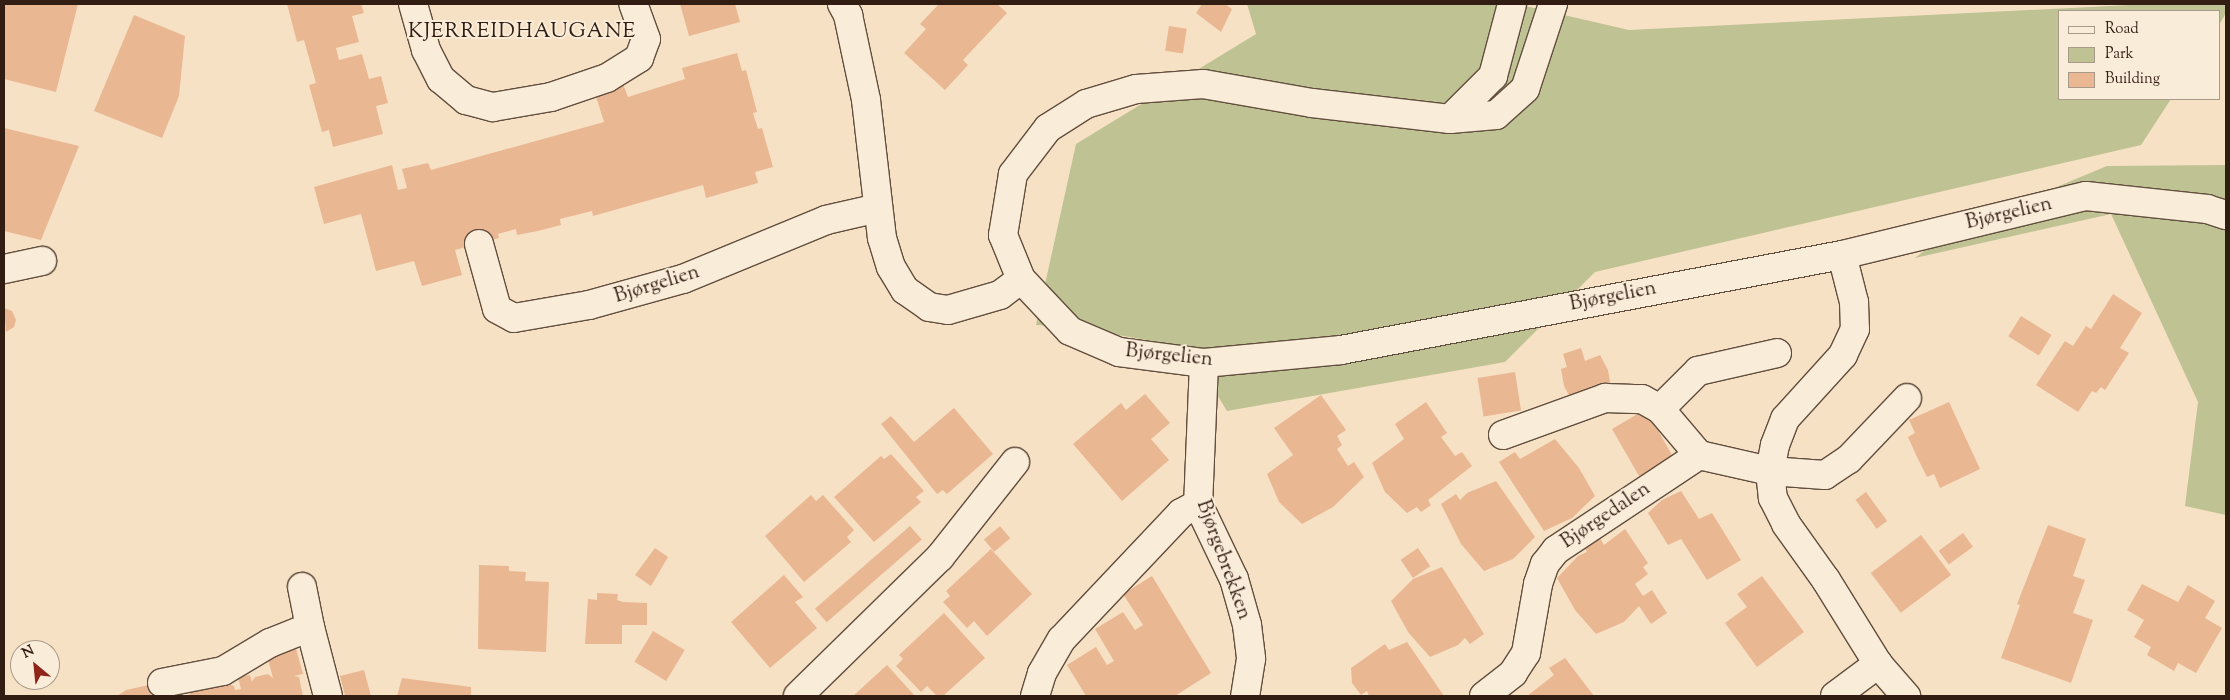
<!DOCTYPE html>
<meta charset="utf-8">
<style>
body{margin:0}
#map{position:relative;width:2230px;height:700px;overflow:hidden;background:#f6e1c4;font-family:"Sorts Mill Goudy",serif}
div>[style]{position:absolute}
.green>*{inset:0;background:#bfc292}
.building>*{inset:0;background:#eab793;transform-origin:0 0}
.roads{filter:drop-shadow(1px 0 #624e3e) drop-shadow(-1px 0 #624e3e) drop-shadow(0 1px #624e3e) drop-shadow(0 -1px #624e3e)}
.minor>*{height:28px;margin:-14px;padding:0 14px;transform-origin:14px;border-radius:14px;background:#f9ecd9}
span{translate:-50% -50%;white-space:nowrap;text-align:center;line-height:1.15;-webkit-text-stroke:4px #f9ecd9;paint-order:stroke}
.street-label{font-size:20px;color:#311d11}
.neighbourhood-label{font-size:21px;color:#311d11;letter-spacing:1px}
.frame{position:absolute;inset:0;border:5px solid #311d11;pointer-events:none}
.legend{position:absolute;left:2058px;top:10px;width:162px;height:90px;box-sizing:border-box;background:#f9ecd9;border:1px solid #a99989;margin:0;padding:6px 9px;list-style:none;font-size:15px;color:#311d11}
.legend li{display:flex;align-items:center;gap:10px;height:25px}
.legend b{width:25px;border:1px solid #a99989}
.north{position:absolute;left:10px;top:640px;width:50px;height:50px;box-sizing:border-box;background:#f9ecd9;border:1px solid #a99989;border-radius:50%;rotate:332deg;font-size:14px;font-weight:700;line-height:20px;text-align:center;color:#311d11}
.north::after{content:'';display:block;margin:auto;width:18px;height:22px;background:#8f2418;clip-path:polygon(50% 0,100% 100%,50% 72%,0 100%)}
</style>
<div id="map">
<div class="green">
<div style="clip-path:polygon(1247px 4px,1517px 4px,1629px 30px,2150px 4px,2226px 4px,2226px 13px,2219px 25px,2219px 11px,2059px 11px,2059px 99px,2171px 99px,2141px 145px,1595px 272px,1505px 362px,1227px 411px,1188px 347px,1071px 327px,1036px 325px,1076px 144px,1256px 34px)"></div>
<div style="clip-path:polygon(2226px 165px,2226px 515px,2185px 506px,2198px 402px,2111px 214px,1915px 258px,1948px 232px,2107px 166px)"></div>
</div>
<div class="building">
<div style="clip-path:polygon(4px 4px,78px 4px,56px 92px,4px 79px)"></div>
<div style="clip-path:polygon(287px 4px,361px 4px,364px 13px,352px 16px,359px 42px,336px 48px,339px 60px,362px 54px,369px 79px,381px 76px,388px 103px,376px 106px,383px 134px,333px 147px,329px 130px,322px 132px,309px 85px,316px 83px,304px 40px,297px 42px)"></div>
<div style="clip-path:polygon(680px 4px,735px 4px,740px 22px,689px 36px)"></div>
<div style="clip-path:polygon(939px 4px,997px 4px,1007px 13px,963px 60px,968px 65px,945px 90px,904px 53px,926px 29px,920px 24px)"></div>
<div style="clip-path:polygon(1202px 4px,1225px 4px,1232px 9px,1221px 32px,1196px 13px)"></div>
<div style="clip-path:polygon(134px 15px,185px 36px,179px 96px,162px 138px,94px 111px)"></div>
<div style="left:1169px;top:26px;width:18px;height:25px;rotate:9deg"></div>
<div style="clip-path:polygon(737px 53px,742px 71px,746px 70px,757px 112px,753px 113px,758px 129px,762px 128px,773px 167px,755px 172px,758px 183px,706px 198px,703px 185px,593px 216px,592px 211px,560px 219px,561px 225px,538px 231px,517px 235px,516px 229px,498px 234px,499px 238px,455px 250px,462px 275px,422px 286px,414px 261px,376px 271px,361px 214px,324px 224px,314px 187px,392px 165px,398px 190px,407px 188px,402px 169px,428px 163px,431px 170px,604px 122px,595px 93px,623px 84px,628px 97px,685px 79px,682px 68px)"></div>
<div style="clip-path:polygon(4px 128px,79px 146px,41px 240px,4px 231px)"></div>
<div style="clip-path:polygon(2113px 294px,2142px 313px,2120px 348px,2129px 353px,2105px 390px,2101px 387px,2096px 393px,2092px 391px,2078px 412px,2036px 385px,2065px 341px,2073px 346px,2086px 326px,2091px 329px)"></div>
<div style="clip-path:polygon(4px 308px,12px 311px,16px 320px,14px 327px,6px 332px)"></div>
<div style="left:2021px;top:316px;width:36px;height:24px;rotate:32deg"></div>
<div style="clip-path:polygon(1581px 348px,1585px 361px,1600px 355px,1608px 370px,1611px 387px,1572px 401px,1564px 386px,1561px 369px,1567px 367px,1563px 354px)"></div>
<div style="left:1515px;top:372px;width:39px;height:38px;rotate:81deg"></div>
<div style="clip-path:polygon(1145px 394px,1170px 423px,1151px 439px,1169px 460px,1122px 501px,1073px 444px,1121px 403px,1126px 410px)"></div>
<div style="clip-path:polygon(1321px 395px,1346px 430px,1337px 436px,1342px 445px,1337px 449px,1348px 466px,1354px 462px,1364px 477px,1333px 507px,1302px 524px,1279px 502px,1267px 474px,1293px 455px,1274px 428px)"></div>
<div style="clip-path:polygon(1426px 402px,1447px 433px,1441px 437px,1455px 456px,1462px 452px,1472px 466px,1428px 500px,1431px 505px,1421px 512px,1417px 507px,1407px 513px,1385px 492px,1372px 463px,1404px 439px,1395px 424px)"></div>
<div style="clip-path:polygon(1949px 402px,1980px 469px,1940px 488px,1934px 474px,1927px 477px,1917px 457px,1908px 437px,1915px 433px,1909px 420px)"></div>
<div style="clip-path:polygon(954px 408px,993px 454px,947px 494px,943px 490px,937px 494px,881px 424px,891px 416px,914px 442px)"></div>
<div style="clip-path:polygon(1646px 409px,1673px 457px,1657px 469px,1639px 476px,1612px 429px)"></div>
<div style="clip-path:polygon(1555px 439px,1579px 468px,1595px 496px,1572px 518px,1544px 531px,1499px 462px,1515px 452px,1520px 459px)"></div>
<div style="clip-path:polygon(891px 454px,924px 491px,916px 497px,921px 502px,874px 542px,834px 497px,881px 456px,884px 459px)"></div>
<div style="clip-path:polygon(1496px 481px,1535px 537px,1513px 559px,1484px 571px,1461px 544px,1441px 504px,1456px 494px,1460px 500px,1467px 493px)"></div>
<div style="clip-path:polygon(1681px 491px,1699px 519px,1712px 513px,1741px 560px,1707px 580px,1681px 539px,1668px 545px,1648px 513px,1662px 500px)"></div>
<div style="left:1866px;top:492px;width:36px;height:13px;rotate:54deg"></div>
<div style="clip-path:polygon(811px 495px,816px 501px,823px 495px,854px 530px,847px 537px,851px 542px,804px 582px,765px 536px)"></div>
<div style="clip-path:polygon(2048px 525px,2086px 539px,2073px 576px,2085px 580px,2073px 613px,2093px 620px,2071px 683px,2001px 658px,2020px 605px,2017px 604px)"></div>
<div style="left:910px;top:526px;width:18px;height:126px;rotate:49deg"></div>
<div style="left:1000px;top:526px;width:16px;height:21px;rotate:50deg"></div>
<div style="clip-path:polygon(1625px 529px,1648px 563px,1643px 567px,1648px 574px,1635px 584px,1643px 596px,1652px 590px,1667px 613px,1651px 624px,1639px 606px,1624px 622px,1596px 634px,1575px 610px,1557px 578px,1578px 556px,1587px 552px,1583px 545px,1598px 535px,1604px 545px)"></div>
<div style="left:1963px;top:533px;width:17px;height:30px;rotate:54deg"></div>
<div style="left:1921px;top:535px;width:50px;height:63px;rotate:53deg"></div>
<div style="clip-path:polygon(655px 548px,668px 557px,651px 586px,635px 575px)"></div>
<div style="left:1418px;top:548px;width:22px;height:21px;rotate:56deg"></div>
<div style="clip-path:polygon(991px 549px,1032px 594px,987px 636px,974px 621px,967px 628px,943px 602px,950px 596px,946px 591px)"></div>
<div style="clip-path:polygon(479px 565px,509px 566px,509px 571px,526px 572px,525px 581px,549px 582px,546px 652px,478px 649px)"></div>
<div style="clip-path:polygon(1442px 567px,1484px 634px,1470px 644px,1465px 638px,1458px 645px,1430px 657px,1408px 632px,1391px 601px,1413px 579px)"></div>
<div style="clip-path:polygon(784px 575px,803px 597px,795px 602px,817px 628px,770px 668px,731px 622px)"></div>
<div style="clip-path:polygon(1152px 576px,1211px 673px,1175px 696px,1086px 696px,1067px 665px,1096px 647px,1107px 665px,1114px 661px,1095px 629px,1123px 612px,1135px 630px,1143px 625px,1123px 594px)"></div>
<div style="clip-path:polygon(1762px 576px,1804px 632px,1757px 667px,1725px 623px,1747px 607px,1737px 594px)"></div>
<div style="clip-path:polygon(2142px 584px,2178px 602px,2188px 585px,2215px 601px,2205px 618px,2222px 628px,2196px 673px,2178px 663px,2174px 671px,2147px 655px,2151px 647px,2134px 637px,2144px 620px,2127px 610px)"></div>
<div style="clip-path:polygon(597px 593px,618px 594px,617px 600px,623px 602px,647px 603px,647px 625px,622px 625px,622px 644px,585px 644px,588px 599px,597px 600px)"></div>
<div style="clip-path:polygon(944px 613px,985px 658px,943px 696px,937px 696px,927px 686px,921px 692px,896px 666px,903px 659px,899px 655px)"></div>
<div style="left:653px;top:631px;width:37px;height:36px;rotate:31deg"></div>
<div style="clip-path:polygon(1407px 642px,1444px 696px,1369px 696px,1367px 691px,1361px 695px,1352px 683px,1351px 668px,1385px 644px,1389px 650px)"></div>
<div style="clip-path:polygon(295px 645px,303px 674px,294px 676px,299px 677px,303px 696px,188px 696px,192px 690px,226px 683px,234px 686px,235px 690px,241px 689px,238px 677px,250px 675px,252px 682px,255px 677px,268px 674px,273px 678px,267px 656px)"></div>
<div style="clip-path:polygon(1565px 658px,1594px 696px,1527px 696px,1554px 675px,1549px 668px)"></div>
<div style="clip-path:polygon(887px 665px,915px 696px,853px 696px)"></div>
<div style="clip-path:polygon(364px 670px,371px 696px,345px 696px,340px 676px)"></div>
<div style="clip-path:polygon(402px 678px,471px 687px,471px 696px,397px 696px)"></div>
<div style="clip-path:polygon(149px 685px,151px 696px,117px 696px,126px 690px)"></div>
</div>
<div class="roads">
<div class="minor">
<div style="left:413px;top:4px;width:48px;rotate:74.2deg"></div>
<div style="left:426px;top:50px;width:33px;rotate:63deg"></div>
<div style="left:441px;top:79px;width:33px;rotate:40deg"></div>
<div style="left:466px;top:100px;width:28px;rotate:15deg"></div>
<div style="left:493px;top:107px;width:59px;rotate:-9.8deg"></div>
<div style="left:551px;top:97px;width:59px;rotate:-18.7deg"></div>
<div style="left:607px;top:78px;width:38px;rotate:-32deg"></div>
<div style="left:639px;top:58px;width:20px;rotate:-70deg"></div>
<div style="left:646px;top:39px;width:37px;rotate:-110deg"></div>
<div style="left:842px;top:4px;width:13px;rotate:61deg"></div>
<div style="left:848px;top:15px;width:87px;rotate:78deg"></div>
<div style="left:866px;top:100px;width:139px;rotate:83.4deg"></div>
<div style="left:882px;top:238px;width:30px;rotate:73deg"></div>
<div style="left:891px;top:267px;width:27px;rotate:59deg"></div>
<div style="left:905px;top:290px;width:29px;rotate:35deg"></div>
<div style="left:929px;top:307px;width:19px;rotate:9deg"></div>
<div style="left:948px;top:310px;width:54px;rotate:-16.1deg"></div>
<div style="left:1000px;top:295px;width:26px;rotate:-37deg"></div>
<div style="left:1553px;top:4px;width:89px;rotate:108.2deg"></div>
<div style="left:1525px;top:89px;width:39px;rotate:138deg"></div>
<div style="left:1496px;top:115px;width:46px;rotate:175deg"></div>
<div style="left:1450px;top:119px;width:139px;rotate:-173.4deg"></div>
<div style="left:1312px;top:103px;width:111px;rotate:-170.1deg"></div>
<div style="left:1203px;top:84px;width:67px;rotate:175.7deg"></div>
<div style="left:1136px;top:89px;width:52px;rotate:163.3deg"></div>
<div style="left:1086px;top:104px;width:45px;rotate:147.7deg"></div>
<div style="left:1048px;top:128px;width:58px;rotate:127.3deg"></div>
<div style="left:1013px;top:174px;width:62px;rotate:99.3deg"></div>
<div style="left:1003px;top:235px;width:48px;rotate:67.8deg"></div>
<div style="left:1021px;top:279px;width:71px;rotate:46.7deg"></div>
<div style="left:1070px;top:331px;width:53px;rotate:23.2deg"></div>
<div style="left:1119px;top:352px;width:86px;rotate:7.4deg"></div>
<div style="left:1204px;top:363px;width:138px;rotate:-5.4deg"></div>
<div style="left:1341px;top:350px;width:510px;rotate:-10.74deg"></div>
<div style="left:1842px;top:255px;width:251px;rotate:-13.6deg"></div>
<div style="left:2086px;top:196px;width:122px;rotate:6.1deg"></div>
<div style="left:2207px;top:209px;width:20px;rotate:18deg"></div>
<div style="left:1450px;top:119px;width:61px;rotate:-45deg"></div>
<div style="left:1493px;top:76px;width:74px;rotate:-75.2deg"></div>
<div style="left:479px;top:244px;width:67px;rotate:74.5deg"></div>
<div style="left:497px;top:309px;width:19px;rotate:28deg"></div>
<div style="left:514px;top:318px;width:76px;rotate:-9.8deg"></div>
<div style="left:589px;top:305px;width:98px;rotate:-15.5deg"></div>
<div style="left:683px;top:279px;width:155px;rotate:-22.4deg"></div>
<div style="left:826px;top:220px;width:53px;rotate:-13deg"></div>
<div style="left:1842px;top:255px;width:49px;rotate:75.7deg"></div>
<div style="left:1854px;top:302px;width:27px;rotate:88deg"></div>
<div style="left:1855px;top:329px;width:29px;rotate:115deg"></div>
<div style="left:1843px;top:355px;width:86px;rotate:132.2deg"></div>
<div style="left:1785px;top:419px;width:28px;rotate:111deg"></div>
<div style="left:1775px;top:445px;width:26px;rotate:101deg"></div>
<div style="left:1770px;top:471px;width:27px;rotate:84deg"></div>
<div style="left:1773px;top:498px;width:29px;rotate:63deg"></div>
<div style="left:1786px;top:524px;width:69px;rotate:54.5deg"></div>
<div style="left:1826px;top:580px;width:99px;rotate:58.2deg"></div>
<div style="left:1878px;top:664px;width:43px;rotate:48.8deg"></div>
<div style="left:4px;top:269px;width:39px;rotate:-12deg"></div>
<div style="left:1204px;top:363px;width:141px;rotate:92.4deg"></div>
<div style="left:1198px;top:504px;width:83px;rotate:64.4deg"></div>
<div style="left:1234px;top:579px;width:48px;rotate:74.2deg"></div>
<div style="left:1247px;top:625px;width:34px;rotate:83deg"></div>
<div style="left:1251px;top:659px;width:37px;rotate:99deg"></div>
<div style="left:1660px;top:409px;width:54px;rotate:-45deg"></div>
<div style="left:1698px;top:371px;width:81px;rotate:-12.8deg"></div>
<div style="left:1503px;top:435px;width:109px;rotate:-19.9deg"></div>
<div style="left:1605px;top:398px;width:37px;rotate:2deg"></div>
<div style="left:1642px;top:399px;width:21px;rotate:29deg"></div>
<div style="left:1660px;top:409px;width:60px;rotate:49.7deg"></div>
<div style="left:302px;top:587px;width:41px;rotate:78.7deg"></div>
<div style="left:162px;top:683px;width:62px;rotate:-11.1deg"></div>
<div style="left:223px;top:671px;width:55px;rotate:-30.8deg"></div>
<div style="left:270px;top:643px;width:43px;rotate:-21.8deg"></div>
<div style="left:310px;top:627px;width:71px;rotate:75.4deg"></div>
<div style="left:798px;top:696px;width:199px;rotate:-44.4deg"></div>
<div style="left:940px;top:557px;width:121px;rotate:-51.7deg"></div>
<div style="left:1035px;top:696px;width:24px;rotate:-73deg"></div>
<div style="left:1042px;top:673px;width:39px;rotate:-60deg"></div>
<div style="left:1062px;top:639px;width:173px;rotate:-46.6deg"></div>
<div style="left:1181px;top:513px;width:19px;rotate:-28deg"></div>
<div style="left:1484px;top:696px;width:37px;rotate:-38deg"></div>
<div style="left:1513px;top:673px;width:24px;rotate:-57deg"></div>
<div style="left:1526px;top:653px;width:70px;rotate:-80.1deg"></div>
<div style="left:1538px;top:584px;width:21px;rotate:-71deg"></div>
<div style="left:1545px;top:564px;width:18px;rotate:-52deg"></div>
<div style="left:1556px;top:550px;width:172px;rotate:-33.6deg"></div>
<div style="left:1699px;top:455px;width:73px;rotate:12.7deg"></div>
<div style="left:1770px;top:471px;width:55px;rotate:4.2deg"></div>
<div style="left:1825px;top:475px;width:29px;rotate:-34deg"></div>
<div style="left:1849px;top:459px;width:84px;rotate:-46.4deg"></div>
<div style="left:1835px;top:696px;width:54px;rotate:-36.7deg"></div>
</div>
</div>
<div class="street-label">
<span style="left:2009px;top:214px;rotate:-13deg">Bjørgelien</span>
<span style="left:657px;top:285px;rotate:-17deg">Bjørgelien</span>
<span style="left:1613px;top:297px;rotate:-11deg">Bjørgelien</span>
<span style="left:1169px;top:356px;rotate:6deg">Bjørgelien</span>
<span style="left:1606px;top:516px;rotate:-34deg">Bjørgedalen</span>
<span style="left:1223px;top:560px;rotate:70deg">Bjørgebrekken</span>
</div>
<div class="neighbourhood-label">
<span style="left:522px;top:32px">KJERREIDHAUGANE</span>
</div>
<div class="frame"></div>
<ul class="legend">
<li><b style="height:6px;background:#f9ecd9"></b>Road</li>
<li><b style="height:14px;background:#bfc292"></b>Park</li>
<li><b style="height:14px;background:#eab793"></b>Building</li>
</ul>
<div class="north">N</div>
</div>
